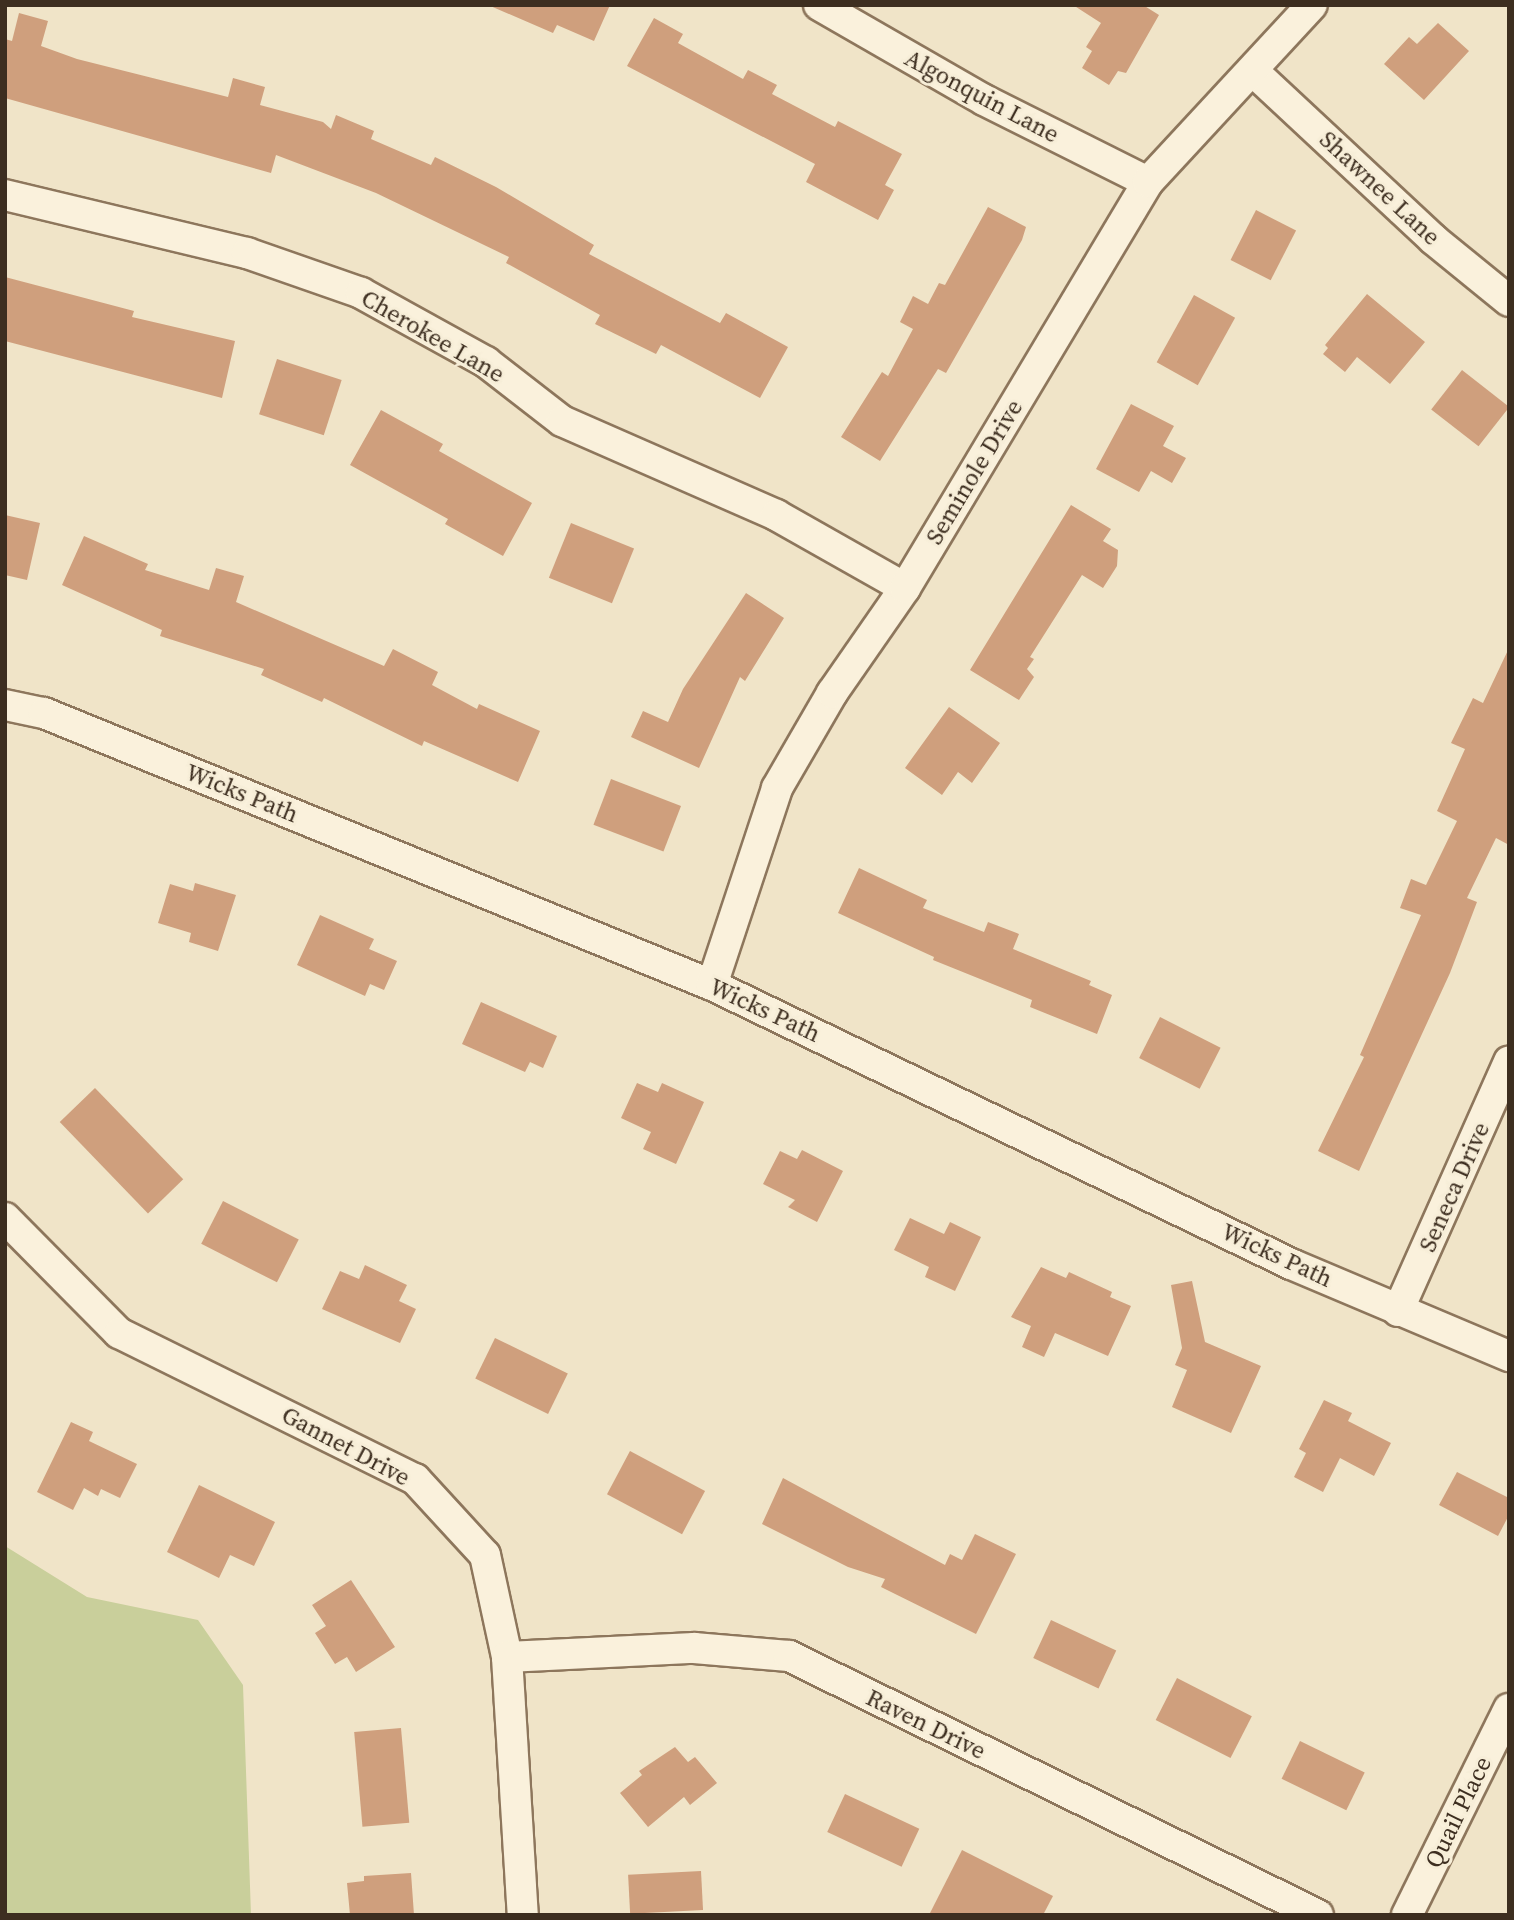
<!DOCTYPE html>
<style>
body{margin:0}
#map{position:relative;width:1514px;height:1920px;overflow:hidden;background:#f0e4c8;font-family:"Source Serif 4",serif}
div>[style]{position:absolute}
.green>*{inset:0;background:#c9cf9b}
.building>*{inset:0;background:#cf9f7d;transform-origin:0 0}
.roads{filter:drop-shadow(2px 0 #8d765c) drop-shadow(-2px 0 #8d765c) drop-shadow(0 2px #8d765c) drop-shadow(0 -2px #8d765c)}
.minor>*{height:30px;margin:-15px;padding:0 15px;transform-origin:15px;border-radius:15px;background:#faf1dc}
span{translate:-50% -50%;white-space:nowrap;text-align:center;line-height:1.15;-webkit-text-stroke:6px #f7eed8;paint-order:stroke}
.street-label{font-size:24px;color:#3d2e20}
.frame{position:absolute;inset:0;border:7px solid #3d2e20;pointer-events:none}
</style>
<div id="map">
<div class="green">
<div style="clip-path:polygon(5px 1546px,87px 1597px,198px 1620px,243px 1685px,251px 1915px,5px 1915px)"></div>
</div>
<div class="building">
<div style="clip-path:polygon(488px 5px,610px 5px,594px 41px,557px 25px,553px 33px)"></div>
<div style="clip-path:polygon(1073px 5px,1143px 5px,1159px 15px,1126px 73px,1118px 71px,1109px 85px,1082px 68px,1092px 51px,1086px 47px,1101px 23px)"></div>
<div style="clip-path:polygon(19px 13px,48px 21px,41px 46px,77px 59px,228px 97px,233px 78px,265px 87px,260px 105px,323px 122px,331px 129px,336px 115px,374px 131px,371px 139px,431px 165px,435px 157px,496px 187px,594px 245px,589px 254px,720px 323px,726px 313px,788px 347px,760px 398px,661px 345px,656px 354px,595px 324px,600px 315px,506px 263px,509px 257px,376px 193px,276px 155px,271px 173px,5px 98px,5px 39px,12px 41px)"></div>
<div style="clip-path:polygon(654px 18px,683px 34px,678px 43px,743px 79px,748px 70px,777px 85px,772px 94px,835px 127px,838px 121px,902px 154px,885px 185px,894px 190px,878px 220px,806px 182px,815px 164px,627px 66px)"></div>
<div style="clip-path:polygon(1438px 23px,1469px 51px,1424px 100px,1384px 64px,1409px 37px,1417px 44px)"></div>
<div style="clip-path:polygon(988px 207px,1026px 227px,1022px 240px,946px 373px,938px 369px,880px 461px,841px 437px,882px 372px,888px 376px,913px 329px,900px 322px,913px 296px,928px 304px,939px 283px,945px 285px)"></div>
<div style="left:1256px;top:210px;width:45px;height:56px;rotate:27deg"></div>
<div style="clip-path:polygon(5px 277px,134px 311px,132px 317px,235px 341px,222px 398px,5px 341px)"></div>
<div style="clip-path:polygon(1367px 294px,1425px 342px,1390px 384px,1357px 357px,1345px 372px,1323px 354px,1328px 348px,1325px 345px)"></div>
<div style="left:1194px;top:295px;width:47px;height:77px;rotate:29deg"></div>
<div style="left:277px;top:359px;width:68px;height:58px;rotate:18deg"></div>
<div style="left:1462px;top:370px;width:60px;height:50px;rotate:38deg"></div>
<div style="clip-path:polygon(1131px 404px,1174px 426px,1163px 446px,1186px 458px,1172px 483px,1151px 471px,1139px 492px,1096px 469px)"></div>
<div style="clip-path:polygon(381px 410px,443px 444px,439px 451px,532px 503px,503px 556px,445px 524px,448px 519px,350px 465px)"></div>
<div style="clip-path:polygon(1071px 505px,1111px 529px,1103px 541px,1118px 550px,1117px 566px,1103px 588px,1082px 575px,1030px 657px,1034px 659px,1027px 669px,1034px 677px,1019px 700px,970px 670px)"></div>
<div style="clip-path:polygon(5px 515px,40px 523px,27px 580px,5px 575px)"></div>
<div style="left:571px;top:523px;width:68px;height:59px;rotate:22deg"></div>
<div style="clip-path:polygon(84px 536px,148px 564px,145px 570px,209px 590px,216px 568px,244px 576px,236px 602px,384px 666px,393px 649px,438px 672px,432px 685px,477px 709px,479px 704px,540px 731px,518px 782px,424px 741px,422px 746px,324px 698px,322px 702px,261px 675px,264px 669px,160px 636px,162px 630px,62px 585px)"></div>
<div style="clip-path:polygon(746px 593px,784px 618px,745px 681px,740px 677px,699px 768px,631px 737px,643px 711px,668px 722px,683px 689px)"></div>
<div style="clip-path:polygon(1509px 648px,1509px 845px,1496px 838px,1467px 898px,1477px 902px,1450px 973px,1359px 1171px,1318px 1151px,1364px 1057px,1360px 1055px,1421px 915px,1400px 908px,1411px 879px,1426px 885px,1457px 821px,1437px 811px,1465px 749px,1451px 743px,1473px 698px,1483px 703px)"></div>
<div style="clip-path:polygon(949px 707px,1000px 743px,972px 783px,958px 772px,942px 795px,905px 768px)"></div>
<div style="left:611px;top:779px;width:75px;height:49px;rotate:21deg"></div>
<div style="clip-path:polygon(859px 868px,927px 900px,923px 908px,984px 932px,988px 922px,1019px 934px,1013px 949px,1091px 981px,1089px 985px,1112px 995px,1097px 1034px,1030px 1007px,1032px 1000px,933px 960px,934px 957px,838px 913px)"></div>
<div style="clip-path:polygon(195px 883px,236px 895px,218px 951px,189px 942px,191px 933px,158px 923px,170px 884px,193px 891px)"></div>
<div style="clip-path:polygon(320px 915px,374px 939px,369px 949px,397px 961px,384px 990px,370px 984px,365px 996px,297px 965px)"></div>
<div style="clip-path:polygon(481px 1002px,557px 1036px,543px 1068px,530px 1062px,525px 1072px,462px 1044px)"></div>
<div style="left:1160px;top:1017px;width:68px;height:46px;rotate:27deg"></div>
<div style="clip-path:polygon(637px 1083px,658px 1092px,662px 1083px,704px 1102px,676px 1164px,643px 1149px,651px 1132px,621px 1118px)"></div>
<div style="left:95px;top:1088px;width:127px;height:49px;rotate:46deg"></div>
<div style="clip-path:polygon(802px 1150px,843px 1171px,817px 1222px,788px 1207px,795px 1200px,763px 1184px,780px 1151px,797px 1159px)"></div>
<div style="left:223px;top:1201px;width:85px;height:48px;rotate:27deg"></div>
<div style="clip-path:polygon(910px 1218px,944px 1234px,950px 1222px,981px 1237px,955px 1291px,925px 1277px,929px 1267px,894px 1250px)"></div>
<div style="clip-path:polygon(365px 1265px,407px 1285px,399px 1301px,416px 1309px,400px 1343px,322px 1309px,340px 1271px,359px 1279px)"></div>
<div style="clip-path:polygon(1041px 1267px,1066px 1278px,1069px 1272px,1112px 1292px,1110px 1297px,1131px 1306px,1108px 1356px,1055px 1333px,1044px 1357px,1022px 1347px,1031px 1326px,1011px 1317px)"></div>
<div style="clip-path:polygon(1192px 1281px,1205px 1342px,1261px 1366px,1231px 1433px,1172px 1407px,1187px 1370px,1175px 1365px,1182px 1348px,1171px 1285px)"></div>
<div style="left:495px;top:1338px;width:81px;height:45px;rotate:26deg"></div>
<div style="clip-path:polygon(1324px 1400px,1352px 1413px,1348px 1421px,1391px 1443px,1374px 1476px,1340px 1458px,1323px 1492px,1294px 1477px,1306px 1453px,1299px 1449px)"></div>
<div style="clip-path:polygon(71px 1422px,93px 1432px,89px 1441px,137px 1464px,120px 1498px,101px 1489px,98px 1496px,84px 1488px,73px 1510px,37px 1492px)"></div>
<div style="left:630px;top:1451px;width:85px;height:49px;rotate:28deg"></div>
<div style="clip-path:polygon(1457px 1472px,1509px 1498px,1509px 1515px,1498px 1536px,1439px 1505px)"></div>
<div style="clip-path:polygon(783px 1478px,945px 1565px,950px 1554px,962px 1560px,975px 1534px,1016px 1554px,976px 1634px,881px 1587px,885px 1579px,848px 1567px,762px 1524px)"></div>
<div style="clip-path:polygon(199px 1485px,275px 1522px,254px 1566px,230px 1555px,219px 1578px,167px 1552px)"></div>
<div style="clip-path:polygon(351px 1580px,395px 1647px,356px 1672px,347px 1657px,335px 1664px,315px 1633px,326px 1626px,312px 1605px)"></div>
<div style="left:1051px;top:1620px;width:72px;height:42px;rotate:25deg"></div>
<div style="left:1177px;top:1678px;width:84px;height:47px;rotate:27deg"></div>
<div style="left:401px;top:1728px;width:95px;height:47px;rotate:85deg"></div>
<div style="left:1300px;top:1741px;width:72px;height:42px;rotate:26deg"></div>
<div style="clip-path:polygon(675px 1747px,688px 1762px,695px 1757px,717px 1783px,690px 1805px,684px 1797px,648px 1827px,620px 1793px,642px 1775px,639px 1771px)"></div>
<div style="left:845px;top:1794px;width:82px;height:42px;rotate:25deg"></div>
<div style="clip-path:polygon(962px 1850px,1053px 1896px,1043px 1915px,929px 1915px)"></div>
<div style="left:701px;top:1871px;width:39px;height:73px;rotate:87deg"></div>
<div style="clip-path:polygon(411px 1873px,414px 1915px,350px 1915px,347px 1883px,364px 1881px,364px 1876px)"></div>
</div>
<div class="roads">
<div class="minor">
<div style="left:819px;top:5px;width:190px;rotate:29.9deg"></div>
<div style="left:984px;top:100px;width:183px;rotate:26.6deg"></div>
<div style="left:1254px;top:72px;width:245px;rotate:43deg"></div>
<div style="left:1433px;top:239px;width:98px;rotate:39.2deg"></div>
<div style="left:5px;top:195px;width:249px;rotate:13.5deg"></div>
<div style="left:247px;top:253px;width:121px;rotate:19.3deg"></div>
<div style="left:361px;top:293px;width:143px;rotate:28.9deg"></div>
<div style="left:486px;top:362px;width:96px;rotate:37.8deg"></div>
<div style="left:562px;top:421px;width:234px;rotate:23.7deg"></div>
<div style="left:776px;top:515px;width:148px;rotate:29.5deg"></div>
<div style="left:5px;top:705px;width:40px;rotate:12deg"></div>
<div style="left:44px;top:713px;width:721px;rotate:22.16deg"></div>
<div style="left:712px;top:985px;width:643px;rotate:25.73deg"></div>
<div style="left:1291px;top:1264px;width:237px;rotate:22.9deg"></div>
<div style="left:712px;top:985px;width:207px;rotate:-71.7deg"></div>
<div style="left:777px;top:788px;width:110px;rotate:-59.9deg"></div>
<div style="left:832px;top:693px;width:128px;rotate:-55.2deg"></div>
<div style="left:905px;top:588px;width:473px;rotate:-59.1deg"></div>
<div style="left:1148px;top:182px;width:241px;rotate:-47.2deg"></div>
<div style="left:5px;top:1218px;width:162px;rotate:45.3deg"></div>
<div style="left:119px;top:1333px;width:330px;rotate:26.3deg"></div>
<div style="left:415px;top:1479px;width:103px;rotate:47.4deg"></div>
<div style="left:485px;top:1555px;width:104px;rotate:77.8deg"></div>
<div style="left:507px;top:1657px;width:258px;rotate:86.5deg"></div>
<div style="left:1398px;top:1311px;width:273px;rotate:-66deg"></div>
<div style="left:507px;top:1657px;width:187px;rotate:-2.8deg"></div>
<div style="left:694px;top:1648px;width:95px;rotate:4.8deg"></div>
<div style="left:789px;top:1656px;width:589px;rotate:26.09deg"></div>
<div style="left:1407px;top:1915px;width:230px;rotate:-63.7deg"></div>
</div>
</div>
<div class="street-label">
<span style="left:982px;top:96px;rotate:28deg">Algonquin Lane</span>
<span style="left:1380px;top:188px;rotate:43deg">Shawnee Lane</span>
<span style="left:433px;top:336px;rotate:30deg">Cherokee Lane</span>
<span style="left:974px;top:472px;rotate:-59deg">Seminole Drive</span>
<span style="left:242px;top:793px;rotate:22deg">Wicks Path</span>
<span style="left:765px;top:1010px;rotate:25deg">Wicks Path</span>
<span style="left:1454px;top:1187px;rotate:-66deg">Seneca Drive</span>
<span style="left:1277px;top:1255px;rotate:25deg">Wicks Path</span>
<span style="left:346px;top:1446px;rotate:28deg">Gannet Drive</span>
<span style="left:926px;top:1724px;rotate:26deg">Raven Drive</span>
<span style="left:1458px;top:1812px;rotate:-64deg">Quail Place</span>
</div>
<div class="frame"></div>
</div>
